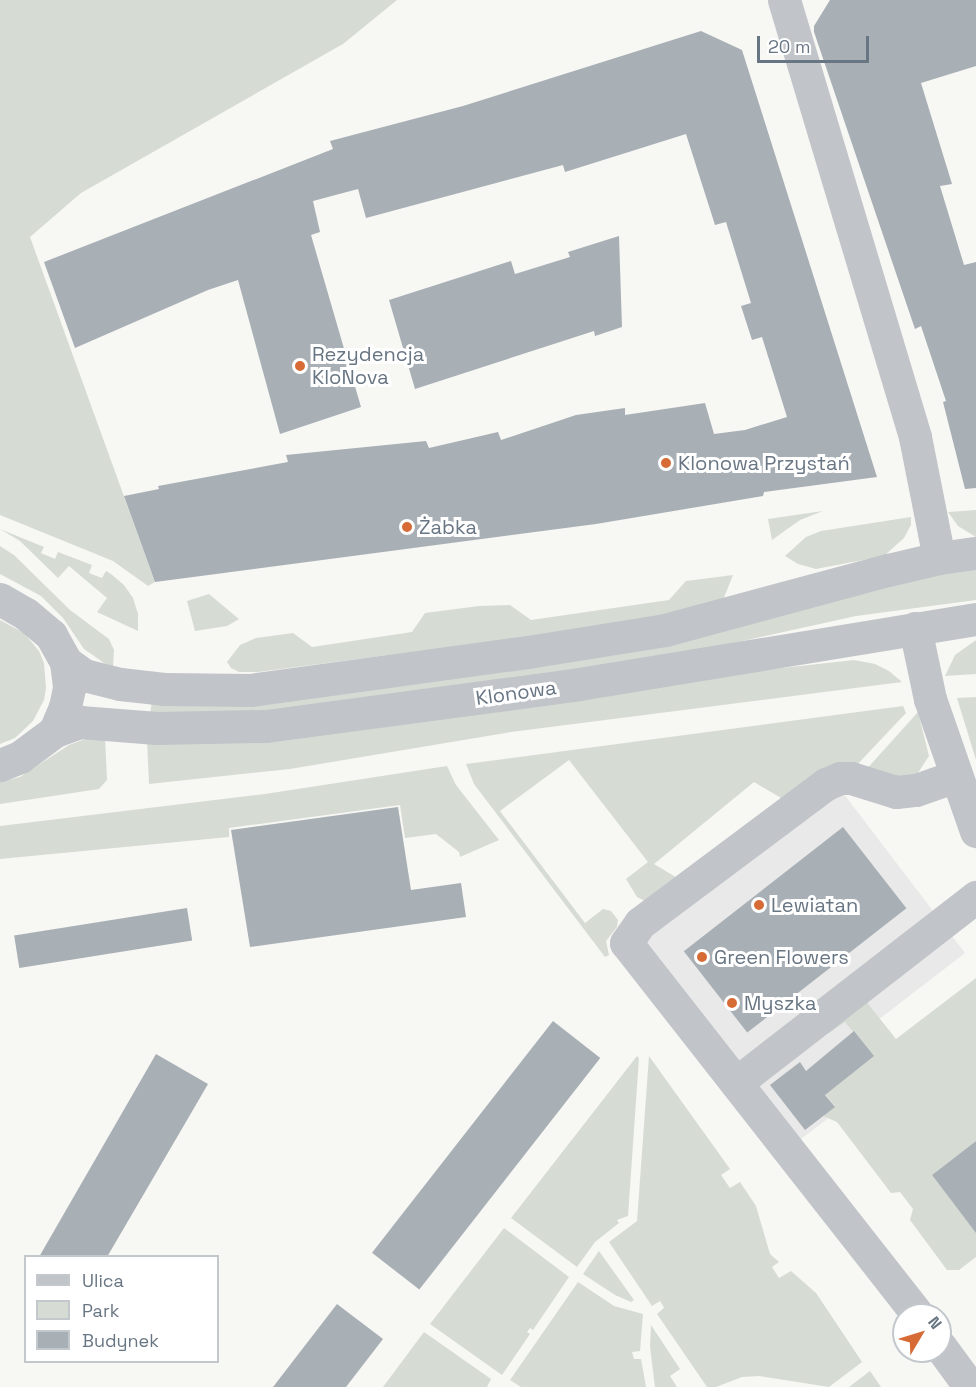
<!DOCTYPE html>
<meta charset="utf-8">
<style>
body{margin:0}
#map{position:relative;width:976px;height:1387px;overflow:hidden;background:#f7f7f4;font-family:"Space Grotesk",sans-serif}
div>[style]{position:absolute}
.built>*{inset:0;background:#e8e9e8}
.green>*{inset:0;background:#d6dcd4}
.building>*{inset:0;background:#a8afb5;transform-origin:0 0}
.minor>*{height:33px;margin:-16.5px;padding:0 16.5px;transform-origin:16.5px;border-radius:16.5px;background:#c1c4c8}
.dots>*{width:16px;height:16px;translate:-50% -50%;box-sizing:border-box;border:3px solid #fff;border-radius:50%}
span{translate:-50% -50%;white-space:nowrap;text-align:center;line-height:1.15;-webkit-text-stroke:6px #fff;paint-order:stroke}
.poi-label{font-size:20px;color:#687583}
.left{translate:0 -50%;text-align:left}
.street-label{font-size:20px;color:#687583}
.legend{position:absolute;left:24px;top:1255px;width:195px;height:108px;box-sizing:border-box;background:#fff;border:2px solid #c3c8cd;margin:0;padding:8px 10px;list-style:none;font-size:18px;color:#687583}
.legend li{display:flex;align-items:center;gap:12px;height:30px}
.legend b{width:30px;border:2px solid #c3c8cd}
.north{position:absolute;left:892px;top:1303px;width:60px;height:60px;box-sizing:border-box;background:#fff;border:2px solid #c3c8cd;border-radius:50%;rotate:52deg;font-size:16px;font-weight:700;line-height:24px;text-align:center;color:#687583}
.north::after{content:'';display:block;margin:auto;width:21px;height:27px;background:#d76b35;clip-path:polygon(50% 0,100% 100%,50% 72%,0 100%)}
.scale{position:absolute;left:757px;top:36px;width:112px;height:27px;box-sizing:border-box;border:3px solid #687583;border-top:0;padding-left:8px;font-size:18px;line-height:21px;white-space:nowrap;color:#687583;-webkit-text-stroke:4px #fff;paint-order:stroke}
</style>
<div id="map">
<div class="built">
<div style="clip-path:polygon(824px 768px,965px 953px,878px 1020px,906px 1059px,793px 1145px,624px 922px)"></div>
</div>
<div class="green">
<div style="clip-path:polygon(0 0,397px 0,343px 44px,81px 193px,30px 237px,155px 582px,148px 586px,113px 561px,0 515px)"></div>
<div style="clip-path:polygon(976px 510px,976px 537px,958px 526px,948px 512px)"></div>
<div style="clip-path:polygon(823px 511px,800px 520px,772px 540px,768px 519px)"></div>
<div style="clip-path:polygon(911px 517px,911px 525px,904px 538px,884px 556px,816px 569px,798px 564px,785px 556px,806px 537px,821px 531px)"></div>
<div style="clip-path:polygon(0 529px,44px 547px,41px 553px,55px 559px,58px 552px,92px 565px,89px 573px,102px 578px,106px 571px,111px 574px,124px 585px,133px 598px,138px 614px,138px 631px,97px 612px,107px 598px,69px 566px,58px 578px,20px 541px)"></div>
<div style="clip-path:polygon(0 546px,14px 555px,70px 610px,109px 639px,114px 650px,113px 667px,104px 663px,84px 649px,63px 618px,41px 596px,0 574px)"></div>
<div style="clip-path:polygon(976px 568px,976px 600px,856px 616px,692px 652px,275px 713px,150px 715px,152px 700px)"></div>
<div style="clip-path:polygon(733px 575px,723px 600px,656px 616px,550px 634px,258px 672px,239px 672px,231px 668px,227px 662px,240px 645px,256px 638px,293px 633px,312px 647px,412px 632px,425px 613px,479px 606px,510px 605px,531px 620px,669px 600px,686px 581px)"></div>
<div style="clip-path:polygon(209px 594px,239px 619px,227px 626px,195px 631px,187px 601px)"></div>
<div style="clip-path:polygon(0 620px,24px 633px,39px 651px,44px 663px,46px 688px,44px 700px,33px 721px,15px 738px,0 744px)"></div>
<div style="clip-path:polygon(976px 640px,976px 674px,945px 676px,955px 655px)"></div>
<div style="clip-path:polygon(854px 660px,875px 664px,889px 671px,902px 682px,511px 732px,290px 769px,149px 784px,147px 739px)"></div>
<div style="clip-path:polygon(976px 697px,976px 760px,957px 698px)"></div>
<div style="clip-path:polygon(903px 706px,906px 713px,854px 768px,781px 798px,754px 782px,654px 864px,679px 879px,645px 901px,637px 897px,626px 879px,648px 862px,569px 760px,500px 811px,585px 923px,603px 909px,611px 911px,618px 920px,617px 927px,606px 941px,609px 955px,605px 957px,474px 784px,466px 764px)"></div>
<div style="clip-path:polygon(918px 712px,929px 756px,916px 776px,910px 779px,864px 772px)"></div>
<div style="clip-path:polygon(105px 737px,107px 780px,99px 789px,0 804px,0 782px,20px 777px,69px 745px,88px 738px)"></div>
<div style="clip-path:polygon(447px 766px,456px 785px,499px 840px,460px 857px,459px 852px,436px 834px,405px 838px,400px 805px,229px 828px,229px 837px,0 859px,0 826px,265px 794px)"></div>
<div style="clip-path:polygon(976px 978px,976px 1141px,932px 1175px,969px 1223px,976px 1218px,976px 1257px,959px 1270px,947px 1270px,910px 1220px,913px 1209px,900px 1192px,891px 1193px,837px 1122px,823px 1116px,835px 1106px,821px 1089px,873px 1056px,845px 1022px,829px 1033px,825px 1030px,865px 1000px,896px 1039px)"></div>
<div style="clip-path:polygon(637px 1056px,639px 1058px,628px 1216px,617px 1220px,619px 1223px,595px 1242px,577px 1267px,511px 1218px)"></div>
<div style="clip-path:polygon(649px 1056px,730px 1169px,721px 1175px,730px 1188px,740px 1182px,756px 1206px,770px 1254px,779px 1262px,772px 1267px,779px 1278px,791px 1271px,816px 1293px,862px 1362px,829px 1387px,759px 1376px,742px 1377px,716px 1387px,707px 1387px,657px 1314px,664px 1308px,662px 1304px,660px 1301px,652px 1306px,609px 1242px,637px 1221px)"></div>
<div style="clip-path:polygon(504px 1228px,569px 1277px,533px 1330px,530px 1328px,527px 1332px,530px 1334px,502px 1375px,430px 1324px)"></div>
<div style="clip-path:polygon(599px 1251px,634px 1300px,631px 1302px,615px 1295px,583px 1274px)"></div>
<div style="clip-path:polygon(578px 1282px,614px 1306px,643px 1314px,640px 1351px,632px 1352px,634px 1359px,641px 1359px,646px 1387px,521px 1387px,510px 1380px)"></div>
<div style="clip-path:polygon(651px 1325px,680px 1369px,670px 1376px,677px 1387px,655px 1387px,650px 1347px)"></div>
<div style="clip-path:polygon(424px 1332px,491px 1379px,487px 1387px,383px 1387px)"></div>
<div style="clip-path:polygon(870px 1371px,881px 1387px,849px 1387px)"></div>
</div>
<div class="building">
<div style="clip-path:polygon(830px 0,976px 0,976px 66px,921px 83px,952px 184px,940px 186px,964px 265px,976px 262px,976px 488px,965px 489px,943px 402px,946px 401px,921px 326px,915px 329px,814px 32px,814px 26px)"></div>
<div style="clip-path:polygon(701px 31px,742px 50px,877px 477px,764px 492px,763px 496px,596px 524px,155px 582px,124px 496px,159px 489px,158px 486px,288px 462px,286px 455px,426px 441px,429px 448px,498px 432px,501px 440px,576px 415px,625px 408px,625px 415px,705px 403px,714px 434px,745px 430px,787px 417px,762px 337px,752px 340px,741px 306px,751px 303px,726px 222px,715px 225px,686px 134px,565px 172px,563px 165px,366px 218px,358px 189px,313px 201px,320px 232px,311px 235px,361px 407px,280px 434px,238px 280px,208px 290px,75px 348px,44px 262px,333px 149px,330px 141px,463px 106px)"></div>
<div style="clip-path:polygon(619px 236px,622px 327px,595px 336px,594px 331px,415px 389px,389px 300px,511px 261px,515px 274px,570px 257px,568px 252px)"></div>
<div style="clip-path:polygon(398px 807px,411px 890px,461px 883px,466px 917px,250px 947px,231px 830px)"></div>
<div style="left:843px;top:827px;width:103px;height:202px;rotate:52deg"></div>
<div style="left:187px;top:908px;width:33px;height:175px;rotate:81deg"></div>
<div style="left:553px;top:1021px;width:60px;height:294px;rotate:38deg"></div>
<div style="clip-path:polygon(854px 1031px,874px 1056px,825px 1095px,835px 1107px,805px 1130px,770px 1085px,800px 1062px,806px 1071px)"></div>
<div style="clip-path:polygon(156px 1054px,208px 1084px,190px 1115px,107px 1257px,39px 1257px)"></div>
<div style="clip-path:polygon(976px 1141px,976px 1233px,932px 1175px)"></div>
<div style="clip-path:polygon(337px 1304px,383px 1339px,346px 1387px,273px 1387px)"></div>
</div>
<div class="minor">
<div style="left:784px;top:0;width:456px;rotate:73.3deg"></div>
<div style="left:915px;top:437px;width:123px;rotate:78.8deg"></div>
<div style="left:0;top:599px;width:30px;rotate:30deg"></div>
<div style="left:26px;top:614px;width:33px;rotate:40deg"></div>
<div style="left:51px;top:635px;width:31px;rotate:61deg"></div>
<div style="left:66px;top:662px;width:26px;rotate:83deg"></div>
<div style="left:69px;top:688px;width:19px;rotate:102deg"></div>
<div style="left:65px;top:707px;width:26px;rotate:113deg"></div>
<div style="left:55px;top:731px;width:44px;rotate:143.4deg"></div>
<div style="left:20px;top:757px;width:22px;rotate:158deg"></div>
<div style="left:915px;top:628px;width:73px;rotate:78.1deg"></div>
<div style="left:930px;top:699px;width:140px;rotate:70.8deg"></div>
<div style="left:66px;top:662px;width:22px;rotate:36deg"></div>
<div style="left:84px;top:675px;width:37px;rotate:14deg"></div>
<div style="left:120px;top:684px;width:44px;rotate:6.5deg"></div>
<div style="left:164px;top:689px;width:86px;rotate:0.7deg"></div>
<div style="left:250px;top:690px;width:287px;rotate:-7.8deg"></div>
<div style="left:534px;top:651px;width:133px;rotate:-9.1deg"></div>
<div style="left:665px;top:630px;width:231px;rotate:-15.1deg"></div>
<div style="left:888px;top:570px;width:52px;rotate:-13.2deg"></div>
<div style="left:939px;top:558px;width:37px;rotate:-8deg"></div>
<div style="left:55px;top:731px;width:27px;rotate:-20deg"></div>
<div style="left:80px;top:722px;width:77px;rotate:4.5deg"></div>
<div style="left:157px;top:728px;width:109px;rotate:-1.1deg"></div>
<div style="left:266px;top:726px;width:316px;rotate:-7.6deg"></div>
<div style="left:579px;top:684px;width:402px;rotate:-9.3deg"></div>
<div style="left:736px;top:1083px;width:304px;rotate:-37.8deg"></div>
<div style="left:918px;top:1315px;width:473px;rotate:-128.1deg"></div>
<div style="left:626px;top:943px;width:24px;rotate:-55deg"></div>
<div style="left:640px;top:923px;width:232px;rotate:-36.8deg"></div>
<div style="left:826px;top:784px;width:15px;rotate:-23deg"></div>
<div style="left:840px;top:778px;width:11px"></div>
<div style="left:851px;top:778px;width:47px;rotate:17.3deg"></div>
<div style="left:896px;top:792px;width:20px;rotate:-6deg"></div>
<div style="left:916px;top:790px;width:42px;rotate:-19.3deg"></div>
<div style="left:940px;top:1346px;width:51px;rotate:53.8deg"></div>
</div>
<div class="dots">
<div style="left:300px;top:366px;background:#d76b35"></div>
<div style="left:666px;top:463px;background:#d76b35"></div>
<div style="left:407px;top:527px;background:#d76b35"></div>
<div style="left:759px;top:905px;background:#d76b35"></div>
<div style="left:702px;top:957px;background:#d76b35"></div>
<div style="left:732px;top:1003px;background:#d76b35"></div>
</div>
<div class="poi-label">
<span class="left" style="left:312px;top:366px">Rezydencja<br>KloNova</span>
<span class="left" style="left:678px;top:463px">Klonowa Przystań</span>
<span class="left" style="left:419px;top:527px">Żabka</span>
<span class="left" style="left:771px;top:905px">Lewiatan</span>
<span class="left" style="left:714px;top:957px">Green Flowers</span>
<span class="left" style="left:744px;top:1003px">Myszka</span>
</div>
<div class="street-label">
<span style="left:516px;top:693px;rotate:-8deg">Klonowa</span>
</div>
<ul class="legend">
<li><b style="height:8px;background:#c1c4c8"></b>Ulica</li>
<li><b style="height:16px;background:#d6dcd4"></b>Park</li>
<li><b style="height:16px;background:#a8afb5"></b>Budynek</li>
</ul>
<div class="north">N</div>
<div class="scale">20 m</div>
</div>
